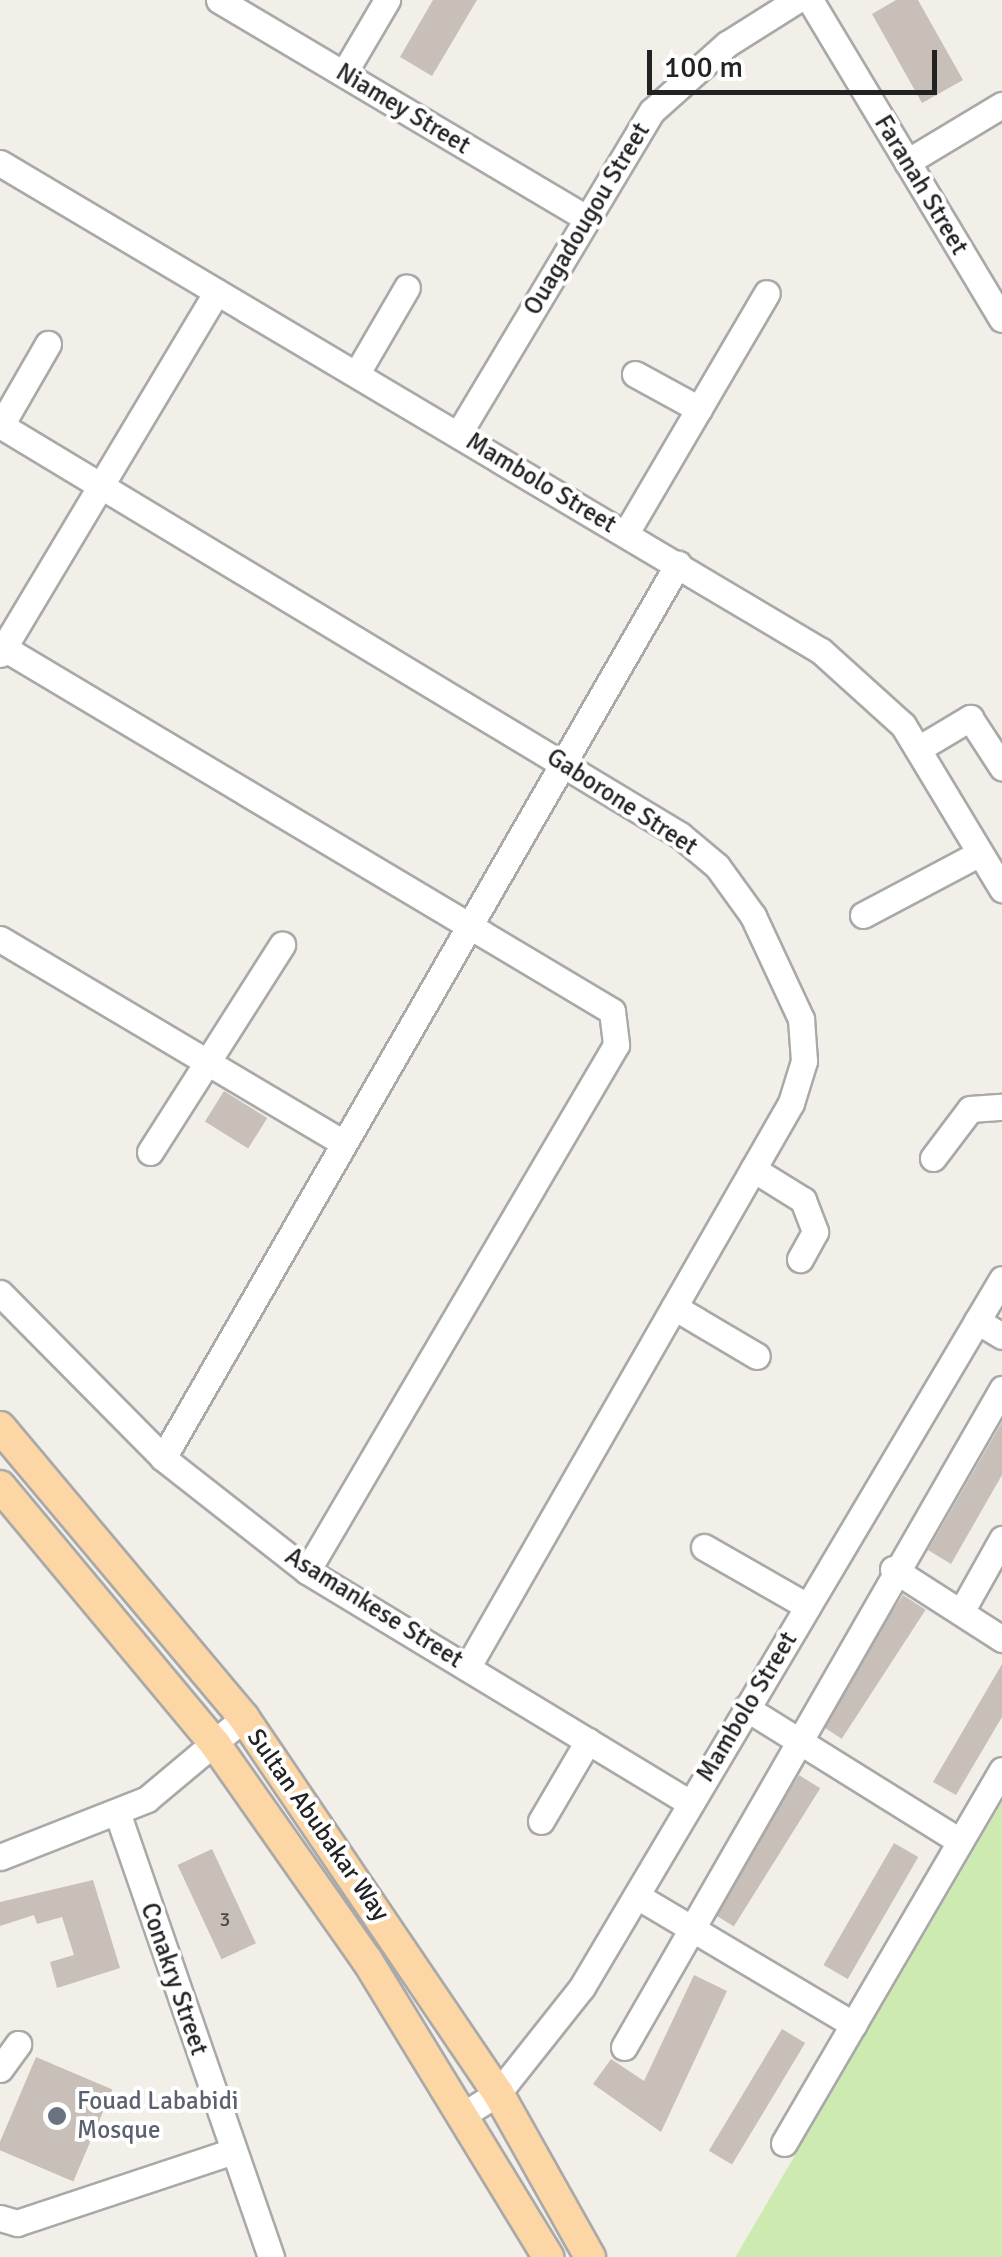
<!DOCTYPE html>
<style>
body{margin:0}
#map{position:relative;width:1002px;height:2257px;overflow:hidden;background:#f2efe9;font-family:Signika,sans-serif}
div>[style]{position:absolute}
.grass>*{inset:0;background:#cdebb0}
.building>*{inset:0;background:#c7bfb8;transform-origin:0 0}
.roads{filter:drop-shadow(2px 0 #a9a9a9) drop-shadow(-2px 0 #a9a9a9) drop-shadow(0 2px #a9a9a9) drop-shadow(0 -2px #a9a9a9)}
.minor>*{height:25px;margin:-12.5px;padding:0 12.5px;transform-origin:12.5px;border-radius:12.5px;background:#fff}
.major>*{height:30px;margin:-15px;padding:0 15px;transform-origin:15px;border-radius:15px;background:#fcd6a4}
.dots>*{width:28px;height:28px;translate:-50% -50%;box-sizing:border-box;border:5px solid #fff;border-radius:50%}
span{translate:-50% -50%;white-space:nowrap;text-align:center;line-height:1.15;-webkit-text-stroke:8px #fff;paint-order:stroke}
.number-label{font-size:20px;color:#4b4948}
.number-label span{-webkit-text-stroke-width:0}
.street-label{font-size:25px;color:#222}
.worship-label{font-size:25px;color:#5b616d}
.left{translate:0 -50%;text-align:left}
.scale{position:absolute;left:647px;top:50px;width:290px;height:45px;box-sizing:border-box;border:5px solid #222;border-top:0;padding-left:12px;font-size:30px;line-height:35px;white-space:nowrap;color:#222;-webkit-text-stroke:8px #fff;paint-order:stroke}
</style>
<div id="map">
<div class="grass">
<div style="clip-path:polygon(1002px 1802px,1002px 2257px,736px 2257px,736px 2256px)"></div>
</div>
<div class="building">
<div style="clip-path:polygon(433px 0,477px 0,432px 76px,400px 57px)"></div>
<div style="clip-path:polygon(896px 0,918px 0,963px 80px,922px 103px,872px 14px)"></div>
<div style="left:224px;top:1091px;width:51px;height:36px;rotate:32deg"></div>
<div style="clip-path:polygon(1002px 1422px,1002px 1475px,951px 1564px,928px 1550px)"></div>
<div style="left:903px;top:1595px;width:27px;height:154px;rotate:33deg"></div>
<div style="clip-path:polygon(1002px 1664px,1002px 1717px,956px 1795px,933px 1782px)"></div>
<div style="left:799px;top:1775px;width:25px;height:163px;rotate:32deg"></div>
<div style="left:894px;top:1843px;width:28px;height:141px;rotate:30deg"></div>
<div style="left:212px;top:1849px;width:104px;height:38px;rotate:65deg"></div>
<div style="clip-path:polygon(93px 1880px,120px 1968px,57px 1988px,50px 1962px,74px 1955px,62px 1917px,37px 1924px,34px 1915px,0 1926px,0 1902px)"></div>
<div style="clip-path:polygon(694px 1975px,727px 1991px,661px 2132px,593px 2084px,611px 2059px,644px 2081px)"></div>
<div style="left:782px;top:2029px;width:27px;height:142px;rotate:31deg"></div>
<div style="left:36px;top:2057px;width:83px;height:100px;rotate:23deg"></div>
</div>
<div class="roads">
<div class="minor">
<div style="left:219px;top:0;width:427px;rotate:30.7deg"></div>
<div style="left:810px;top:0;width:372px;rotate:59deg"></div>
<div style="left:344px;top:73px;width:85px;rotate:-59.5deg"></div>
<div style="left:907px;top:162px;width:111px;rotate:-31deg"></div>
<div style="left:0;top:163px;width:955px;rotate:30.73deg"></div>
<div style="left:821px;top:651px;width:110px;rotate:42.1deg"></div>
<div style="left:903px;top:725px;width:192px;rotate:58.9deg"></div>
<div style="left:357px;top:373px;width:99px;rotate:-59.8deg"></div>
<div style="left:635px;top:374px;width:73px;rotate:28.7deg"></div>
<div style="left:0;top:425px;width:794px;rotate:31.09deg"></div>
<div style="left:680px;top:835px;width:48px;rotate:40deg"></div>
<div style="left:717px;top:866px;width:62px;rotate:54.2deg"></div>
<div style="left:753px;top:916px;width:114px;rotate:65deg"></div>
<div style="left:801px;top:1019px;width:42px;rotate:85.9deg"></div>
<div style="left:804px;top:1061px;width:44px;rotate:107.2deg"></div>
<div style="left:791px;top:1103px;width:651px;rotate:119.83deg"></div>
<div style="left:0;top:427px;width:96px;rotate:-60deg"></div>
<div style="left:459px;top:433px;width:375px;rotate:-59.1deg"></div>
<div style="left:652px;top:111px;width:101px;rotate:-41.8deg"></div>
<div style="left:727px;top:44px;width:83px;rotate:-32.2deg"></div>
<div style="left:626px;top:533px;width:278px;rotate:-59.6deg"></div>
<div style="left:4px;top:648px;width:708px;rotate:30.84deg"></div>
<div style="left:612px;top:1011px;width:34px;rotate:83deg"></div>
<div style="left:616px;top:1045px;width:610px;rotate:120.43deg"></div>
<div style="left:0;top:654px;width:422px;rotate:-59.1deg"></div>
<div style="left:918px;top:749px;width:61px;rotate:-30.8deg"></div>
<div style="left:970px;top:718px;width:59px;rotate:56.9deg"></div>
<div style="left:863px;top:915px;width:132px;rotate:-27.9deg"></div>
<div style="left:0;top:939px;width:399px;rotate:30.7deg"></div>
<div style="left:150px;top:1152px;width:246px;rotate:-57.5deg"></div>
<div style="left:933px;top:1158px;width:61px;rotate:-52.9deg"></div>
<div style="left:970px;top:1109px;width:32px;rotate:-4deg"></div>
<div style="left:753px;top:1169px;width:59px;rotate:31.8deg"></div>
<div style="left:803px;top:1200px;width:34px;rotate:69deg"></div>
<div style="left:815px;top:1232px;width:31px;rotate:119deg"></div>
<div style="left:0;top:1293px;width:232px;rotate:45.3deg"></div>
<div style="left:163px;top:1458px;width:183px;rotate:38.1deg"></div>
<div style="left:307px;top:1571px;width:448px;rotate:31.2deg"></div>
<div style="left:674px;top:1307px;width:96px;rotate:30.6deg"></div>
<div style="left:977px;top:1321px;width:29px;rotate:31deg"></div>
<div style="left:163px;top:1458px;width:1032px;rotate:-60.06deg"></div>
<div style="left:704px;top:1547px;width:119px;rotate:29.8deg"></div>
<div style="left:893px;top:1569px;width:130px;rotate:32.7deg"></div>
<div style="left:961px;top:1612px;width:84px;rotate:-60.7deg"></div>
<div style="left:746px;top:1708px;width:252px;rotate:31.9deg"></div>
<div style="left:118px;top:1815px;width:468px;rotate:70.9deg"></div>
<div style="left:541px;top:1821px;width:93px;rotate:-59.6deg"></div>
<div style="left:0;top:1857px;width:158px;rotate:-21.5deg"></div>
<div style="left:147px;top:1799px;width:126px;rotate:-39.9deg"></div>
<div style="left:637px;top:1896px;width:252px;rotate:30.7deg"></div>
<div style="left:624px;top:2047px;width:759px;rotate:-60.12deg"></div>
<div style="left:0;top:2069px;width:31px;rotate:-54deg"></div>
<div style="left:466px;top:2113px;width:38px;rotate:-32deg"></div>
<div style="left:498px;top:2093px;width:135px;rotate:-51.6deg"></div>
<div style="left:582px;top:1987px;width:823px;rotate:-59.32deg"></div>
<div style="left:784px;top:2143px;width:432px;rotate:-59.7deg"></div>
<div style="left:0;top:2218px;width:18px;rotate:16deg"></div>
<div style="left:17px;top:2223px;width:228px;rotate:-18.4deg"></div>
</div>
<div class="major">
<div style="left:0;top:1427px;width:380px;rotate:50deg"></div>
<div style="left:244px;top:1718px;width:453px;rotate:55.9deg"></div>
<div style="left:498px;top:2093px;width:188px;rotate:60.7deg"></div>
<div style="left:0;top:1486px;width:336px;rotate:50.2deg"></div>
<div style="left:215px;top:1744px;width:264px;rotate:54.9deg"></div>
<div style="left:367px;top:1960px;width:348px;rotate:58.6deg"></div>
</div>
</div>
<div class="dots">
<div style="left:57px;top:2116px;background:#6b7280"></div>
</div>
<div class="number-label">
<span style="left:225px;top:1919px">3</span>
</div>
<div class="street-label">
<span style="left:403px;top:109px;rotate:31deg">Niamey Street</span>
<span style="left:921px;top:185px;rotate:59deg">Faranah Street</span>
<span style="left:587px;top:219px;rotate:-59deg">Ouagadougou Street</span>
<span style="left:541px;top:483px;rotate:31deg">Mambolo Street</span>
<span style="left:622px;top:802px;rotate:33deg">Gaborone Street</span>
<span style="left:374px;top:1608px;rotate:32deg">Asamankese Street</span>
<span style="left:747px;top:1707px;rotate:-59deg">Mambolo Street</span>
<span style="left:318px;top:1825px;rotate:55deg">Sultan Abubakar Way</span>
<span style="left:174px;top:1979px;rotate:71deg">Conakry Street</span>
</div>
<div class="worship-label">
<span class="left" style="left:77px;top:2116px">Fouad Lababidi<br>Mosque</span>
</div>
<div class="scale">100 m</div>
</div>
